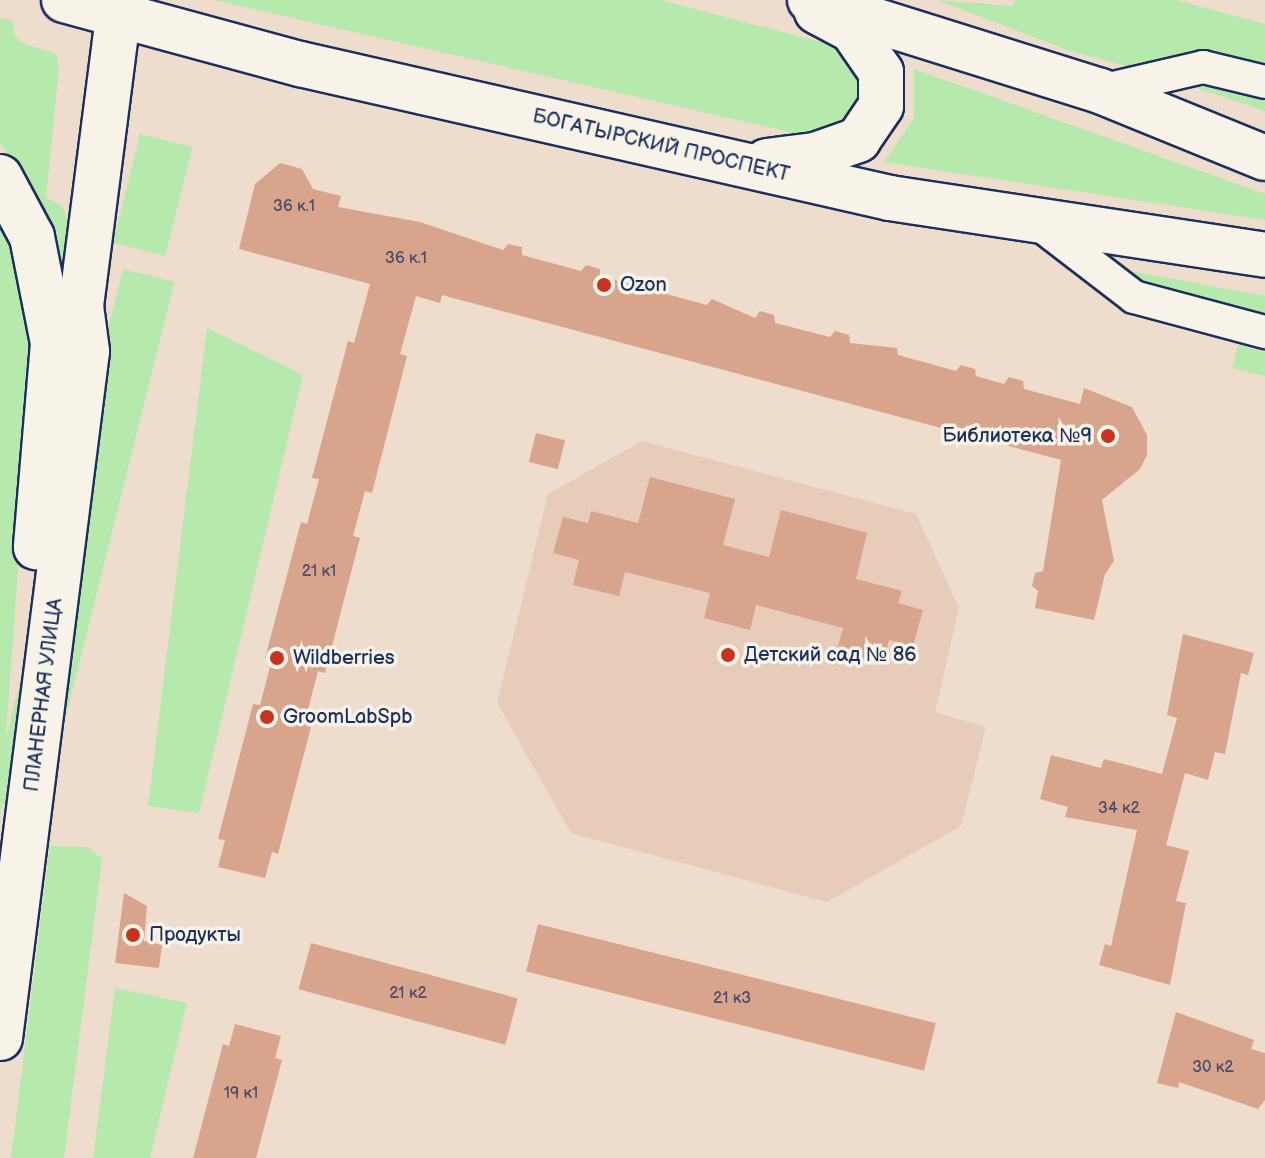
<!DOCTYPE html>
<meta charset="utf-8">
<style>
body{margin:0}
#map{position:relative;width:1265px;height:1158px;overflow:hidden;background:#eedccc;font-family:"Balsamiq Sans",sans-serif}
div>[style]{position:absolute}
.built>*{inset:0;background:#e7ccb9}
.green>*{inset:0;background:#b5eaac;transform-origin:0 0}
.building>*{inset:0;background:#d8a58c;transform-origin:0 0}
.roads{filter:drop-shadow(2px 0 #1b2f5e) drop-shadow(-2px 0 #1b2f5e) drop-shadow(0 2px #1b2f5e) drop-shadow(0 -2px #1b2f5e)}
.minor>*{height:32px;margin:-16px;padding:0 16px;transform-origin:16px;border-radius:16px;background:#f7f3e8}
.secondary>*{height:44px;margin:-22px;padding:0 22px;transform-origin:22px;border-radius:22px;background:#f7f3e8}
.dots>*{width:22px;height:22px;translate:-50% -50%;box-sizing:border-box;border:4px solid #f7f3e8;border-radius:50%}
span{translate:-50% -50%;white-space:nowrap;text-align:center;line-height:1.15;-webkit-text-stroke:7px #f7f3e8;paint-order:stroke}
.number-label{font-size:16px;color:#4a4c6a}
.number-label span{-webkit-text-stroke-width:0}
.street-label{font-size:20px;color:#1b2f5e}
.poi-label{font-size:20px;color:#1b2f5e}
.left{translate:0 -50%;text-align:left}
.right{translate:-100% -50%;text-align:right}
</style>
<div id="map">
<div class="built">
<div style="clip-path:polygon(642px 441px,916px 514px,959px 608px,935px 712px,986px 727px,961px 826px,827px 902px,571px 833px,497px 703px,548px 494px)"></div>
</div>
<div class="green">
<div style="clip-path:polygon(214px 0,661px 0,828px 44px,848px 58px,858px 80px,858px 103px,826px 134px,803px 135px)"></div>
<div style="clip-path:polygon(937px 0,1013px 6px,1015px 0,1176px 0,1265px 24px,1265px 71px,1126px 66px,1070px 51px)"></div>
<div style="clip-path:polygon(0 18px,13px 21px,14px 35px,25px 44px,56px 54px,59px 67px,46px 197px,63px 207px,73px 238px,67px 298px,31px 187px,0 143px)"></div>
<div style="clip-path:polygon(914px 69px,1265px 194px,1265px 220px,884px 162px,914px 118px)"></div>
<div style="clip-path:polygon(1208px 82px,1265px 96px,1265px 111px,1194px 87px)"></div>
<div style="left:140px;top:134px;width:54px;height:112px;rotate:14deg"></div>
<div style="clip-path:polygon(0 212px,14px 241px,34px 344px,0 822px)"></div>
<div style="left:123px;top:269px;width:53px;height:548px;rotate:14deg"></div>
<div style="clip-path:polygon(1125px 270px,1265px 296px,1265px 321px,1148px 289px,1122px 274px)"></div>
<div style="clip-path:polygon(207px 328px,303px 375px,199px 813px,148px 806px)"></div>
<div style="clip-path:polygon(1238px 345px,1265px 352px,1265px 376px,1232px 368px)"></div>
<div style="clip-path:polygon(50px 846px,88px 847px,102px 859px,64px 1158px,11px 1158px)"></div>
<div style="clip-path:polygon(115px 988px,187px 1003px,150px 1158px,93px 1158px)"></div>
</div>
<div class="building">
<div style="clip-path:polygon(280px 163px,302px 169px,313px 189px,341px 196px,338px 207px,420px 222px,503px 250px,508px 244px,522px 247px,522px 255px,581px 271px,586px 265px,600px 269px,600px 276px,629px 284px,634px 278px,648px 281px,648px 289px,707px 305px,712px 299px,755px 318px,760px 311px,774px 315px,775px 323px,830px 337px,835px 331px,849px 335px,850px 343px,897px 348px,898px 355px,956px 371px,961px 365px,975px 369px,976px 376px,1004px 384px,1009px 377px,1023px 381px,1024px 389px,1080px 404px,1084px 388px,1132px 407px,1147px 435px,1147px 455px,1140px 469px,1102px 500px,1114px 561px,1105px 574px,1094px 620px,1035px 608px,1038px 591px,1032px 586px,1035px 573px,1043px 571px,1061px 460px,442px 295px,440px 303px,416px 296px,400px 354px,407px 356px,372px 493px,365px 491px,353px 536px,360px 538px,325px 673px,318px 671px,306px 717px,313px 719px,278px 854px,272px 852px,265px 878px,218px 867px,225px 840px,218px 839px,253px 704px,260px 705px,272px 659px,265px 658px,301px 522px,307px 524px,319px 479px,312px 478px,348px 341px,354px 343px,370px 284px,239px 249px,255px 184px)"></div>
<div style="left:536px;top:433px;width:30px;height:30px;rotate:14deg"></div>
<div style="clip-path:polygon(650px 477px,735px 499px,723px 545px,769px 557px,781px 510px,867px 533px,856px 579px,902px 591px,898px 603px,923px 610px,913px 646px,889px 640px,883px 664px,836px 653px,843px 628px,756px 605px,750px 630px,704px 618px,710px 593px,625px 572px,619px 596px,573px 585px,579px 560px,553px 553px,563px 517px,588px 523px,591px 511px,638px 523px)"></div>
<div style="clip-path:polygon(1183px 634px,1254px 653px,1248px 675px,1241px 673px,1225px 754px,1215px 752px,1208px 780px,1185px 773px,1166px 845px,1189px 851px,1176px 901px,1186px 903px,1170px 985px,1099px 965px,1105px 944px,1111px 946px,1137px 830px,1065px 817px,1068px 807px,1040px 799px,1051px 755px,1101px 768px,1104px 759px,1162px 774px,1177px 718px,1167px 715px)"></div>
<div style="clip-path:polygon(124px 893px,147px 906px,144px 941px,162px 945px,159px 968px,115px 963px)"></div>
<div style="left:538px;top:924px;width:410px;height:49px;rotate:14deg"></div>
<div style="left:311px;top:943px;width:214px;height:48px;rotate:15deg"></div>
<div style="clip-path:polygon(1176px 1012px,1254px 1040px,1251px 1049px,1265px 1053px,1265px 1100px,1258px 1109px,1179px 1082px,1178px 1088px,1157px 1083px)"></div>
<div style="clip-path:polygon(235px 1024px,281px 1036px,275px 1058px,282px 1060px,256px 1158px,193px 1158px,223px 1044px,229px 1046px)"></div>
</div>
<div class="roads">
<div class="minor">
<div style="left:1100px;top:91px;width:106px;rotate:-13.1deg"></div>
<div style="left:1203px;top:67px;width:64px;rotate:13.6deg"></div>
<div style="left:1034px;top:220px;width:126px;rotate:37.6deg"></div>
<div style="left:1134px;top:297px;width:136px;rotate:15deg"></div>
</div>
<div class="secondary">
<div style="left:64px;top:0;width:245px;rotate:15.2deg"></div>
<div style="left:300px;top:64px;width:605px;rotate:12.8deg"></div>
<div style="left:890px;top:198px;width:379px;rotate:8.6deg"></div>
<div style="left:810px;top:0;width:304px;rotate:17.4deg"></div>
<div style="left:1100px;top:91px;width:178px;rotate:22.1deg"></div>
<div style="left:767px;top:161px;width:48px;rotate:-7.1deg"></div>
<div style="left:815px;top:155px;width:46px;rotate:-19.2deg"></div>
<div style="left:858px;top:140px;width:41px;rotate:-55.9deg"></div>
<div style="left:881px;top:106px;width:34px;rotate:-90deg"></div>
<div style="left:881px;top:72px;width:51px;rotate:-124.6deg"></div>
<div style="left:852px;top:30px;width:40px;rotate:-152deg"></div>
<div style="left:0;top:177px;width:68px;rotate:61.9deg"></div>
<div style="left:32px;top:237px;width:108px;rotate:78.8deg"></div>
<div style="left:53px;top:343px;width:205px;rotate:94.8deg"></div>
<div style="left:0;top:1038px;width:692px;rotate:-82.78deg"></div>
<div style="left:87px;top:351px;width:45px;rotate:-97.6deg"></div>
<div style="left:81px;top:306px;width:308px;rotate:-82.7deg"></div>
</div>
</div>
<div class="dots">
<div style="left:604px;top:285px;background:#c8321e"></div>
<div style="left:1108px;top:436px;background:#c8321e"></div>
<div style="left:728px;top:655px;background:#c8321e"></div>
<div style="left:277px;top:658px;background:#c8321e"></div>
<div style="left:267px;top:717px;background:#c8321e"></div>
<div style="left:133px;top:935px;background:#c8321e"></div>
</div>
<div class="number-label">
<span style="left:294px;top:207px">36 к.1</span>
<span style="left:406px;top:259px">36 к.1</span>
<span style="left:319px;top:572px">21 к1</span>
<span style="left:1119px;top:809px">34 к2</span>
<span style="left:408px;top:994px">21 к2</span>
<span style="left:732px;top:999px">21 к3</span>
<span style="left:1213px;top:1068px">30 к2</span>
<span style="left:241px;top:1094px">19 к1</span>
</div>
<div class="street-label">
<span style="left:661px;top:146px;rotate:13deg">БОГАТЫРСКИЙ ПРОСПЕКТ</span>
<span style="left:44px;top:695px;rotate:-83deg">ПЛАНЕРНАЯ УЛИЦА</span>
</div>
<div class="poi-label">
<span class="left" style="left:620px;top:285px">Ozon</span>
<span class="right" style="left:1092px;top:436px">Библиотека №9</span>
<span class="left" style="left:744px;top:655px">Детский сад № 86</span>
<span class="left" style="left:293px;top:658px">Wildberries</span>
<span class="left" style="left:283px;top:717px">GroomLabSpb</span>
<span class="left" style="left:149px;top:935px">Продукты</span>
</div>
</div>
